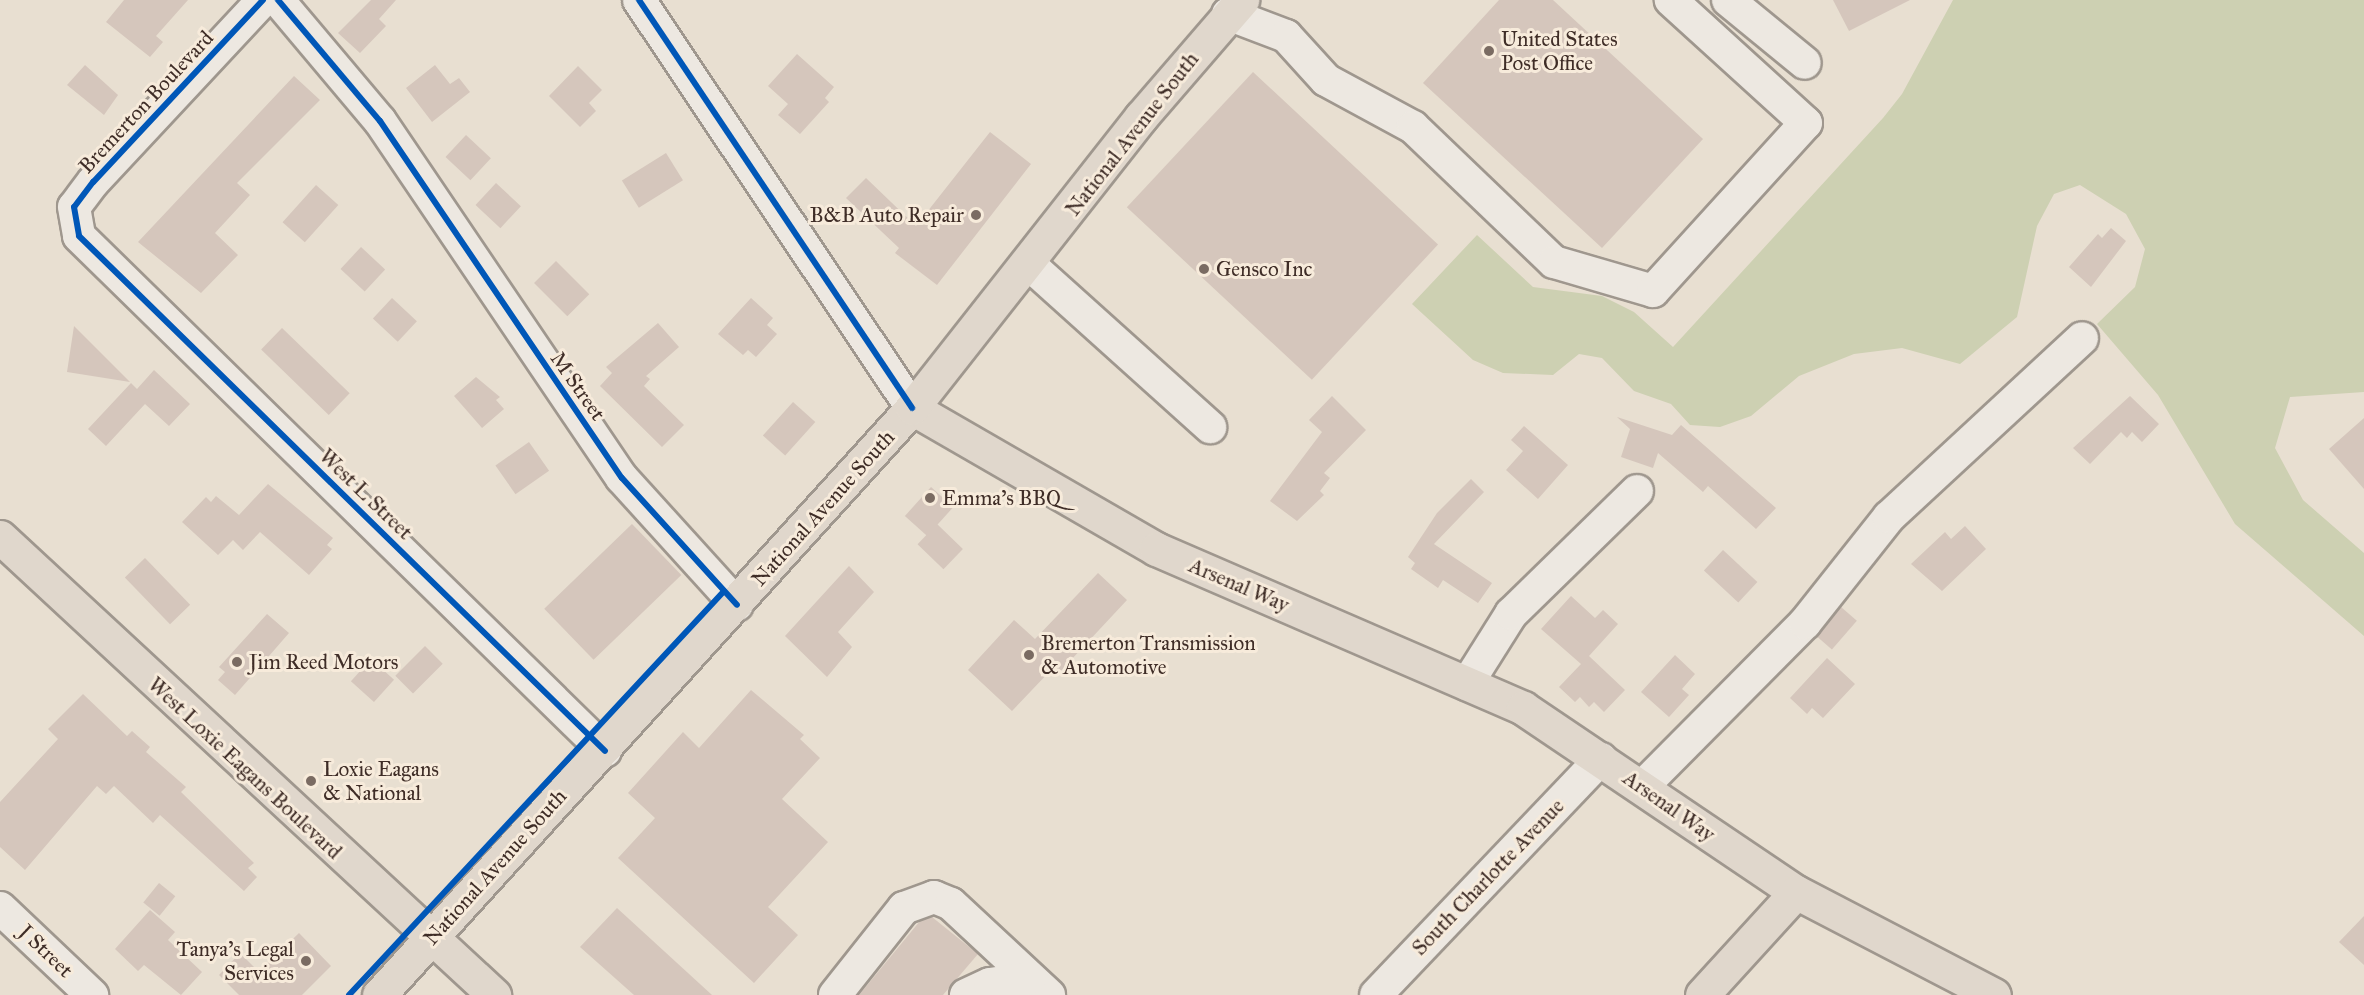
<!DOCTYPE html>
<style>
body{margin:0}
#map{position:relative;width:2364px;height:995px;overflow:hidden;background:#e8dfd1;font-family:"IM FELL Great Primer",serif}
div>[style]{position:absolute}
.green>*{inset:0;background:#cdd0b2}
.building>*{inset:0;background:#d5c6bc;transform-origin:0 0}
.roads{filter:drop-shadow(2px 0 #9f978e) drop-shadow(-2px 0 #9f978e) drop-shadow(0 2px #9f978e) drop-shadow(0 -2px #9f978e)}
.minor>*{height:32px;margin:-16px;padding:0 16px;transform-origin:16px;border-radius:16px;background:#ede8e1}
.major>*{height:33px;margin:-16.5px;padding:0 16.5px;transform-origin:16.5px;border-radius:16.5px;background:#e0d7cc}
.cycleway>*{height:6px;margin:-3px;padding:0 3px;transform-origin:3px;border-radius:3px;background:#0057b8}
.dots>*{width:16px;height:16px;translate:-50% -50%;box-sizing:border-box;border:3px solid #f7ebdb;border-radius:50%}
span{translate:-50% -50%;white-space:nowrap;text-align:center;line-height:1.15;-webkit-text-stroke:6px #f7ebdb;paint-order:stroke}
.poi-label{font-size:21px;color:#3f2d27}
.left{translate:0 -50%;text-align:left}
.right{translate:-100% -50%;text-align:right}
.street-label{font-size:21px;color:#3f2d27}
</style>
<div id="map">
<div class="green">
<div style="clip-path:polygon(1953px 0,2364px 0,2364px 392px,2290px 397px,2275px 448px,2303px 500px,2364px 553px,2364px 636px,2235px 524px,2158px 395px,2097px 324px,2135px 287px,2145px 249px,2126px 214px,2080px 185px,2054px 194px,2037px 226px,2017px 317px,1960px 364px,1902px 348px,1854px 354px,1799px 376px,1751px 416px,1720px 427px,1690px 425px,1671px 404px,1634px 391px,1602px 358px,1579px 354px,1553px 375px,1503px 373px,1473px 360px,1412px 304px,1477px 235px,1533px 287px,1602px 296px,1634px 312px,1673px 347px,1883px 118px,1902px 94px)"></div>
</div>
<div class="building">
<div style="clip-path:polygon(124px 0,188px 0,156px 36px,163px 42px,150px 57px,106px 22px)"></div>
<div style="clip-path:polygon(371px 0,396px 0,379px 19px,386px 26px,360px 53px,338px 33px)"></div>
<div style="clip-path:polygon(1499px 0,1553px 0,1703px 139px,1602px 248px,1423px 83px)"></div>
<div style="clip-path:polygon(1833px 0,1910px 0,1849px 31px)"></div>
<div style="clip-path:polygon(797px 54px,834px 87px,825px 98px,829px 102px,800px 134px,778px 115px,788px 104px,768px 86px)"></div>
<div style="clip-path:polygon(85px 65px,118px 95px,104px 115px,67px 85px)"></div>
<div style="clip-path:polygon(435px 65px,450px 84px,459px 78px,470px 92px,432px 122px,406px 88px)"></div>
<div style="clip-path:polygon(578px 66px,602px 90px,589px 103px,596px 111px,580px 127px,549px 96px)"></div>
<div style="left:1253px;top:72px;width:253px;height:185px;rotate:43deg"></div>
<div style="clip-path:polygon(294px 76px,320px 100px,237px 183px,250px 195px,215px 233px,238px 255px,201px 293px,138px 242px)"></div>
<div style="clip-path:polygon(990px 132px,1031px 164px,937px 285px,895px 253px,899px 248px,846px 198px,866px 178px,916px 226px)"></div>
<div style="left:466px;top:135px;width:34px;height:30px;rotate:43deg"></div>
<div style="left:666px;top:153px;width:32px;height:52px;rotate:58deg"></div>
<div style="left:496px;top:183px;width:34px;height:30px;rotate:43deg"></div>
<div style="left:316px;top:185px;width:30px;height:50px;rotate:42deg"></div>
<div style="clip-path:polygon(2111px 228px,2126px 241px,2091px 287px,2069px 267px,2098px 234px,2102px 238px)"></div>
<div style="left:361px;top:247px;width:33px;height:30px;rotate:43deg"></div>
<div style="left:556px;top:261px;width:47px;height:31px;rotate:45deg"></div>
<div style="left:392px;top:298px;width:34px;height:28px;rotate:43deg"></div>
<div style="clip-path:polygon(751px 298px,773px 318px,767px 325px,777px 334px,756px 357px,748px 350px,743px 355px,718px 334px)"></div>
<div style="clip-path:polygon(658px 323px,679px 347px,646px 376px,650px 379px,644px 386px,684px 425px,662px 447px,600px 386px,612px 373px,606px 367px)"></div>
<div style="clip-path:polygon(74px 326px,130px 382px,67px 372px)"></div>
<div style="left:282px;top:328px;width:94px;height:30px;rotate:44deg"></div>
<div style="clip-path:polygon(154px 370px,190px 404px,169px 426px,145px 404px,106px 446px,88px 429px,131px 383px,137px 389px)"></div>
<div style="clip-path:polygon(476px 377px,500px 397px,496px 400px,504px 409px,482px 428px,454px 396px)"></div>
<div style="clip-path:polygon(1332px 396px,1366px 430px,1324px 473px,1330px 478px,1320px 491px,1324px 495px,1297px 521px,1270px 501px,1322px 432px,1309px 420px)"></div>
<div style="clip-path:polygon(2130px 396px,2159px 424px,2142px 442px,2132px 432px,2127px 438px,2121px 432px,2090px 464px,2073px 448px)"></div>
<div style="left:793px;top:402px;width:30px;height:45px;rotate:42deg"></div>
<div style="clip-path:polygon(1617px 417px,1672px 435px,1681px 425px,1776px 508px,1756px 529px,1708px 486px,1703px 492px,1658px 453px,1653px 468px,1621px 457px,1630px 429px)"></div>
<div style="clip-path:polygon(2364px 418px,2364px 489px,2329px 449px)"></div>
<div style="clip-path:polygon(1524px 426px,1568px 465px,1538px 499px,1506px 470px,1523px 451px,1511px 440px)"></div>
<div style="left:529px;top:442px;width:35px;height:41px;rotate:55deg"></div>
<div style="clip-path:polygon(1471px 479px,1484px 492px,1434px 544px,1492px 583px,1478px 603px,1443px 580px,1438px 588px,1411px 569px,1415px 563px,1408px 557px,1437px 513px)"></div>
<div style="clip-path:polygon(268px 484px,333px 538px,327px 545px,332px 549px,309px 575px,260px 532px,243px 550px,233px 540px,218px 555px,182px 522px,206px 497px,211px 502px,216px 496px,239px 515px)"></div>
<div style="left:931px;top:487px;width:30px;height:39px;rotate:42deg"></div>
<div style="left:632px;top:524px;width:71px;height:122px;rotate:46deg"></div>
<div style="left:937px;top:524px;width:36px;height:28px;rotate:44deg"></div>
<div style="clip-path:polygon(1965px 526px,1986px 549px,1942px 591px,1911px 564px,1945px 532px,1951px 539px)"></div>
<div style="left:1723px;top:550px;width:47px;height:28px;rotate:43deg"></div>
<div style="left:145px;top:558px;width:65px;height:28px;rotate:46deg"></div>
<div style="clip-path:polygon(849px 566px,874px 592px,838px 632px,852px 647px,827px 677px,785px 636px)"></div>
<div style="clip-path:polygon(1098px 573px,1127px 600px,1057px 675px,1051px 670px,1012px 711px,968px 670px,1014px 620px,1035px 639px)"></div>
<div style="clip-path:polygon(1571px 596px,1595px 618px,1603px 610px,1618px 624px,1589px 656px,1625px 690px,1604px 712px,1594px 702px,1589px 707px,1580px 697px,1575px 702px,1559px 687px,1581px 664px,1541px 629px)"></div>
<div style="left:1841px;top:607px;width:21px;height:38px;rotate:41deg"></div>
<div style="clip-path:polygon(267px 614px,289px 633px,235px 695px,218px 680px,225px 672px,219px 667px)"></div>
<div style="left:425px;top:646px;width:25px;height:42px;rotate:45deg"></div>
<div style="clip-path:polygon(1675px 655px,1695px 674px,1682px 689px,1689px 695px,1669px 717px,1641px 692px)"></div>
<div style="clip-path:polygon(1827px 658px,1855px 684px,1823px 718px,1812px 708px,1807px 714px,1790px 698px)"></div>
<div style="left:371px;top:659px;width:31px;height:30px;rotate:42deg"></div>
<div style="clip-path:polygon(751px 690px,804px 735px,800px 739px,820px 758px,782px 799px,828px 842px,768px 907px,798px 935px,754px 983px,618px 858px,655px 818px,628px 793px,683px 732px,699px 748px)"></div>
<div style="clip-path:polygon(83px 694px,127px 736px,132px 731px,150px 747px,146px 752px,186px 787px,181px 792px,254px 863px,248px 868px,257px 877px,244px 891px,160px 815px,153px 823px,114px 786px,106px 794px,97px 786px,25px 870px,0 847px,0 802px,58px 739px,48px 729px)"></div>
<div style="left:159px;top:883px;width:21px;height:25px;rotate:39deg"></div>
<div style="clip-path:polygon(617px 908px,712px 995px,634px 995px,580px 947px)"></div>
<div style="clip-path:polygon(150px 910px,175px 932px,168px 940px,202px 972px,181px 995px,144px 965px,138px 971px,115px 949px)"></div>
<div style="clip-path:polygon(2364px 916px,2364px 965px,2339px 942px)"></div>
<div style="clip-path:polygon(932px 917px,978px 954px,943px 995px,859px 995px,920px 921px)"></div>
<div style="clip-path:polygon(299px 933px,331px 966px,302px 995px,239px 995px,219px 975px,240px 953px,259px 972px)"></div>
</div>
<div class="roads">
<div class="minor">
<div style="left:263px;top:0;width:249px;rotate:133deg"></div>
<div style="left:93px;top:182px;width:31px;rotate:127deg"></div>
<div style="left:74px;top:207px;width:29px;rotate:80deg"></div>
<div style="left:79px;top:236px;width:736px;rotate:44.39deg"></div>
<div style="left:278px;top:0;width:158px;rotate:49.9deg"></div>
<div style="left:380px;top:121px;width:431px;rotate:55.9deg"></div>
<div style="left:622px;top:478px;width:171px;rotate:47.8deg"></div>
<div style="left:639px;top:0;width:491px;rotate:56.2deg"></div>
<div style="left:1728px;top:0;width:99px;rotate:39.3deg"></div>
<div style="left:1228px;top:14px;width:62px;rotate:20.8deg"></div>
<div style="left:1286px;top:36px;width:59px;rotate:47.7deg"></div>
<div style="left:1326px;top:80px;width:99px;rotate:28.4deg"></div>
<div style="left:1413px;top:127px;width:195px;rotate:43.8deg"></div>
<div style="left:1554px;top:262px;width:103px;rotate:16.3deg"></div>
<div style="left:1653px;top:291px;width:227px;rotate:-47.7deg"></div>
<div style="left:1806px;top:123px;width:183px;rotate:-137.7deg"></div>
<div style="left:1029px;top:264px;width:244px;rotate:42deg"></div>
<div style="left:1467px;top:684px;width:83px;rotate:-57.8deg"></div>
<div style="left:1511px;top:614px;width:176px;rotate:-44.3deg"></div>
<div style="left:1642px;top:787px;width:231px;rotate:-45.2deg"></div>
<div style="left:1805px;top:623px;width:135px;rotate:-51.6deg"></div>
<div style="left:1889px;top:517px;width:263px;rotate:-42.8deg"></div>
<div style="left:0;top:908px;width:127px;rotate:43.4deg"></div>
<div style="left:835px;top:995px;width:111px;rotate:-51.6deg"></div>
<div style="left:904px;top:908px;width:32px;rotate:-20deg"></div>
<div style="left:934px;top:897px;width:18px;rotate:22deg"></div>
<div style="left:951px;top:904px;width:134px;rotate:42.9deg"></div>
<div style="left:966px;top:995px;width:26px;rotate:-25deg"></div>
<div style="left:990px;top:984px;width:40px;rotate:-8.5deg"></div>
<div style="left:1376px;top:995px;width:326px;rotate:-46.4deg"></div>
</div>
<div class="major">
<div style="left:912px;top:408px;width:282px;rotate:30deg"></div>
<div style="left:1156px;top:549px;width:400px;rotate:23.4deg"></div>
<div style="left:1523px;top:708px;width:329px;rotate:34deg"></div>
<div style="left:1796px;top:892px;width:223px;rotate:27.5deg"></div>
<div style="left:0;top:537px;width:674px;rotate:42.83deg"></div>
<div style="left:379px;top:995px;width:793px;rotate:-47.76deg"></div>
<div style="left:912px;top:408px;width:370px;rotate:-51.8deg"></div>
<div style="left:1141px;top:117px;width:155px;rotate:-49.2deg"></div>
<div style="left:1702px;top:995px;width:139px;rotate:-47.6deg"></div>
</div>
</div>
<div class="cycleway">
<div style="left:263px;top:0;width:249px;rotate:133deg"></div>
<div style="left:93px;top:182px;width:31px;rotate:127deg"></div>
<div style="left:74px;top:207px;width:29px;rotate:80deg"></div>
<div style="left:79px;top:236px;width:736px;rotate:44.39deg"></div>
<div style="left:278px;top:0;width:158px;rotate:49.9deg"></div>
<div style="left:380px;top:121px;width:431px;rotate:55.9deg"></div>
<div style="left:622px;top:478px;width:171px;rotate:47.8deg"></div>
<div style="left:639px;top:0;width:491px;rotate:56.2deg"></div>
<div style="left:349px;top:995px;width:551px;rotate:-47.13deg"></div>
</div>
<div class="dots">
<div style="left:1489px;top:51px;background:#7a6b62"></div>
<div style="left:976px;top:215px;background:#7a6b62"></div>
<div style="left:1204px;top:269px;background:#7a6b62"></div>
<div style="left:930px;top:498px;background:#7a6b62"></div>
<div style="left:1029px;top:655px;background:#7a6b62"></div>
<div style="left:237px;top:662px;background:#7a6b62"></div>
<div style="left:311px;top:781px;background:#7a6b62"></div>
<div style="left:306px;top:961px;background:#7a6b62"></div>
</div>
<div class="poi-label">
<span class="left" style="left:1501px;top:51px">United States<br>Post Office</span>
<span class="right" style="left:964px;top:215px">B&amp;B Auto Repair</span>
<span class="left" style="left:1216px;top:269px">Gensco Inc</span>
<span class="left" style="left:942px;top:498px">Emma's BBQ</span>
<span class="left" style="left:1041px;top:655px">Bremerton Transmission<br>&amp; Automotive</span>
<span class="left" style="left:249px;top:662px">Jim Reed Motors</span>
<span class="left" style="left:323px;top:781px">Loxie Eagans<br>&amp; National</span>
<span class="right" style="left:294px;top:961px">Tanya's Legal<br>Services</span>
</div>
<div class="street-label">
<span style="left:146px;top:102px;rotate:-47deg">Bremerton Boulevard</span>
<span style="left:1132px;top:134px;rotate:-52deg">National Avenue South</span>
<span style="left:578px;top:386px;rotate:55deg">M Street</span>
<span style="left:366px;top:494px;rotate:44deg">West L Street</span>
<span style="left:823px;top:508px;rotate:-48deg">National Avenue South</span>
<span style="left:1239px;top:585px;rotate:23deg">Arsenal Way</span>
<span style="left:245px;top:768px;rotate:43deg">West Loxie Eagans Boulevard</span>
<span style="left:1669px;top:806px;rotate:35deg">Arsenal Way</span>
<span style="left:495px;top:867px;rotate:-48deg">National Avenue South</span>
<span style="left:1488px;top:877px;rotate:-46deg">South Charlotte Avenue</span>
<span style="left:46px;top:951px;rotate:44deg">J Street</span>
</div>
</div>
